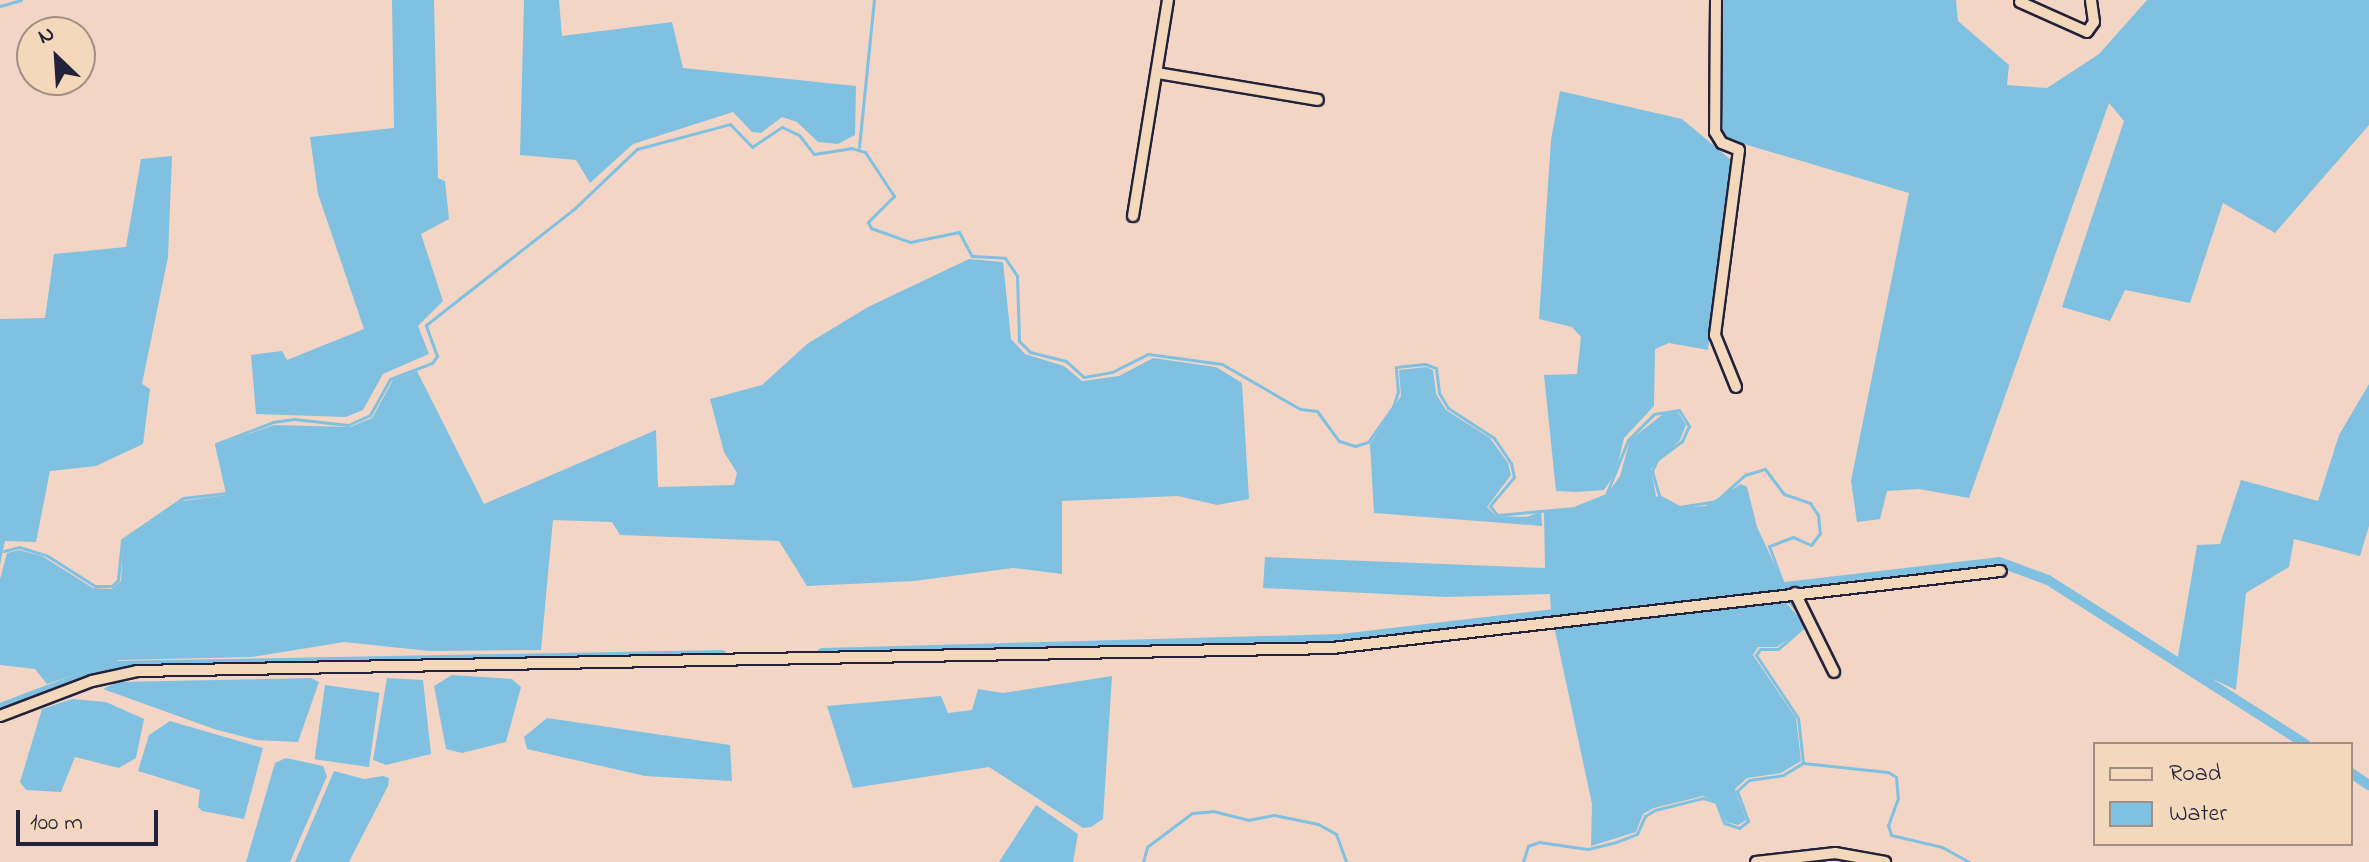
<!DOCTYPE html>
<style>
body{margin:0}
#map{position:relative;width:2369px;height:862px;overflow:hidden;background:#f3d5c6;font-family:"Indie Flower",sans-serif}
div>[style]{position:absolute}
.water>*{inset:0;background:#80c1e1;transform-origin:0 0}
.stream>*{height:3px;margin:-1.5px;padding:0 1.5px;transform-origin:1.5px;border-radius:1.5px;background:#80c1e1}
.canal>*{height:10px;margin:-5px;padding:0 5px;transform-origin:5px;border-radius:5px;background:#80c1e1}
.roads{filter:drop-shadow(2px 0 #22223b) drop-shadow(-2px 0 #22223b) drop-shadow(0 2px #22223b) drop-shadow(0 -2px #22223b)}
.minor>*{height:10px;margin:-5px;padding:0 5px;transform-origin:5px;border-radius:5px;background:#f4d8bb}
span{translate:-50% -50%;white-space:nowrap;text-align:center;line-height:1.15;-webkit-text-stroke:7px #f4d8bb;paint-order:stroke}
.legend{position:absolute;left:2093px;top:742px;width:260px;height:104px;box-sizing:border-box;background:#f4d8bb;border:2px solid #a08f88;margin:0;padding:10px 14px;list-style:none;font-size:24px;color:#22223b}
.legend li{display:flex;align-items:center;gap:16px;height:40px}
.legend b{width:40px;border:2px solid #a08f88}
.north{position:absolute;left:16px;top:16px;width:80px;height:80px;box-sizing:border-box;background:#f4d8bb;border:2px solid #a08f88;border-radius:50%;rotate:335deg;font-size:22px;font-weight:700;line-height:32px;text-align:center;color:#22223b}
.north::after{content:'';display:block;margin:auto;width:28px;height:36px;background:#22223b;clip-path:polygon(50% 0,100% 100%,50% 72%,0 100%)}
.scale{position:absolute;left:16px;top:810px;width:142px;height:36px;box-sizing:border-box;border:4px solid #22223b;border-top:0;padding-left:10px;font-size:24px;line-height:28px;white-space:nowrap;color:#22223b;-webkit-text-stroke:6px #f4d8bb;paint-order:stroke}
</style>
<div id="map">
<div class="water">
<div style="clip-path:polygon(392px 0,434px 0,438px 178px,445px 181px,449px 219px,421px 234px,443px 301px,418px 326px,429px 354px,383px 374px,363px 410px,346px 417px,256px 414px,251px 355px,282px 351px,287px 360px,364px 329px,318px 194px,310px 137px,394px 128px)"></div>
<div style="clip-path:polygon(524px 0,559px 0,562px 36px,672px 22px,683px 68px,856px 86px,855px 135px,838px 144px,818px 142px,797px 122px,782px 117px,761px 133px,752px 132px,733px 112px,633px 144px,590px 183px,576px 160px,520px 155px)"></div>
<div style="clip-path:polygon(1719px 0,1956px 0,1958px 21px,2009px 65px,2007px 85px,2047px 88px,2099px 54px,2147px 0,2369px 0,2369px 125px,2275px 233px,2223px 203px,2190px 303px,2125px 290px,2110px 321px,2062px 307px,2124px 121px,2109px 103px,1969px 498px,1919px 489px,1887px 491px,1880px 519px,1857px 522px,1851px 481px,1909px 193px,1724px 138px,1717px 131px)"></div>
<div style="clip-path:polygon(1560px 91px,1682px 119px,1731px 160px,1708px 350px,1669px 343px,1655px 349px,1654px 406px,1624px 438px,1616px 472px,1604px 490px,1576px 492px,1556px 491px,1544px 375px,1577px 374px,1581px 337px,1572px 327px,1539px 319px,1551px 140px)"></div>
<div style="clip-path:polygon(172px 156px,168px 257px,142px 384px,150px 389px,143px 444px,96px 466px,50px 471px,36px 542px,5px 541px,0 565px,0 319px,45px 318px,54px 254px,126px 247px,141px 159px)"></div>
<div style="clip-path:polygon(969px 259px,1003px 262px,1011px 339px,1025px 354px,1064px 366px,1082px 381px,1119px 376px,1153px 358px,1216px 367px,1242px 383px,1249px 499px,1217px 505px,1178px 496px,1062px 501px,1062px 574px,1013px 568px,914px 581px,807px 586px,779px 541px,620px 535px,612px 522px,553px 520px,541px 650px,429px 651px,344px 642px,252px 657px,119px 660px,47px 684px,35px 669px,0 665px,0 579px,7px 553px,19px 550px,42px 556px,93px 588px,112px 589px,121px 581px,123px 541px,182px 501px,227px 495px,217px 445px,274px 425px,350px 427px,372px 418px,393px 380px,417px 371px,484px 504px,656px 430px,658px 487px,734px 485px,737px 473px,724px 452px,710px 399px,762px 385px,807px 344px,868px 307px)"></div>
<div style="clip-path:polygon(1426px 367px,1433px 370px,1436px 394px,1446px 410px,1490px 438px,1508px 463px,1511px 475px,1487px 507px,1496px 516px,1526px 517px,1541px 512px,1542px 526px,1374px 513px,1370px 444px,1401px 396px,1399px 370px)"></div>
<div style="clip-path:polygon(2369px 384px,2369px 526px,2360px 556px,2294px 539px,2289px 567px,2246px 593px,2236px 690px,2177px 662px,2197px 545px,2220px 544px,2241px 480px,2318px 501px,2339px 435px)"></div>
<div style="clip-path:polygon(1667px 411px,1678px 412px,1686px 425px,1680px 440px,1651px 469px,1656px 496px,1678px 508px,1705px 506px,1741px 484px,1747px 487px,1757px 527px,1784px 585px,1551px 613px,1550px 594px,1446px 597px,1263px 588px,1265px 557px,1545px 568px,1544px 512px,1577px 509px,1606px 496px,1620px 476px,1630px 440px)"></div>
<div style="clip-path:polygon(1781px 597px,1804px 623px,1802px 630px,1777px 647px,1758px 647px,1753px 655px,1796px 718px,1801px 761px,1781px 773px,1747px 778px,1735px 789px,1746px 820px,1738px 825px,1726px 822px,1717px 802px,1703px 796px,1654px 808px,1643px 814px,1636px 832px,1591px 846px,1592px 804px,1554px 626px)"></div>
<div style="clip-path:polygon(452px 675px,512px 679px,521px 687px,506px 742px,462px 753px,446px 749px,434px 686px)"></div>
<div style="clip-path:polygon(1112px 676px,1103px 819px,1091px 827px,1083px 828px,989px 767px,853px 788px,827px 706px,941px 696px,948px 713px,972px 710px,978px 689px,1003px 693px)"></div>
<div style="clip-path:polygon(311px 678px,319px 682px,298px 742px,256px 740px,214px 729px,103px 689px,117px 682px)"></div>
<div style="clip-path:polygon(387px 678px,423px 680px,431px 754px,386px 765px,373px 760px)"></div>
<div style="left:325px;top:685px;width:55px;height:75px;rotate:8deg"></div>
<div style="clip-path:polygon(72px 699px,106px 702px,144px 719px,136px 758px,119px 768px,75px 757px,61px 792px,26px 790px,20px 782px,42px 709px)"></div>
<div style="clip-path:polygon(547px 718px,730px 745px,732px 781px,645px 776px,527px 749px,524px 737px)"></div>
<div style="clip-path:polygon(170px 721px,263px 748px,244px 819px,202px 811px,198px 807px,200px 790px,138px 771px,149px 735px)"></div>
<div style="clip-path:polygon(286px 758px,323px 766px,327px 776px,290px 862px,246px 862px,275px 763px)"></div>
<div style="clip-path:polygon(334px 771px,364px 779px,383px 776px,389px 778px,388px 786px,349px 862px,295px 862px)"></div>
<div style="clip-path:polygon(1036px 805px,1078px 834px,1073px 862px,999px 862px)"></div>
</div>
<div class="stream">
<div style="left:0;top:6px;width:22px;rotate:-16deg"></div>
<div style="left:859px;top:147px;width:148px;rotate:-84.2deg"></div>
<div style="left:4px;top:551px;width:16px;rotate:-15deg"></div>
<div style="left:19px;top:547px;width:28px;rotate:17deg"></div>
<div style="left:46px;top:555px;width:58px;rotate:32.3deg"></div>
<div style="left:95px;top:586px;width:17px"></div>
<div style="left:112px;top:586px;width:8px;rotate:-45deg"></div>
<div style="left:118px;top:580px;width:40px;rotate:-84.3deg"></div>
<div style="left:122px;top:540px;width:74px;rotate:-34.5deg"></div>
<div style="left:183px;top:498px;width:44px;rotate:-6.5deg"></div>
<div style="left:227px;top:493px;width:50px;rotate:-102.7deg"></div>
<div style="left:216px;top:444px;width:61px;rotate:-21.1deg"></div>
<div style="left:273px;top:422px;width:21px;rotate:-8deg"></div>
<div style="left:294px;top:419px;width:54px;rotate:6.3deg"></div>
<div style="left:348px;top:425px;width:24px;rotate:-24deg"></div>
<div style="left:370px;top:415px;width:41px;rotate:-60.9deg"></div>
<div style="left:390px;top:379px;width:45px;rotate:-20.9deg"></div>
<div style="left:432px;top:363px;width:9px;rotate:-54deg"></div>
<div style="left:437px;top:356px;width:33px;rotate:-110deg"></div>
<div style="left:426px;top:325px;width:189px;rotate:-38.1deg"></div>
<div style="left:575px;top:208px;width:86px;rotate:-43.6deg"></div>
<div style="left:637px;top:149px;width:96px;rotate:-15deg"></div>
<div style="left:730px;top:124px;width:32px;rotate:46deg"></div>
<div style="left:752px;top:147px;width:36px;rotate:-34deg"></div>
<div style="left:782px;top:127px;width:19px;rotate:25deg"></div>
<div style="left:799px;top:135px;width:24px;rotate:52deg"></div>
<div style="left:814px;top:154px;width:37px;rotate:-9deg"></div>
<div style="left:851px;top:148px;width:15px;rotate:16deg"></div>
<div style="left:865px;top:152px;width:53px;rotate:56.6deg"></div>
<div style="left:894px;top:196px;width:37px;rotate:135deg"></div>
<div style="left:868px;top:222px;width:7px;rotate:63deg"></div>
<div style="left:871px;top:228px;width:41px;rotate:19.7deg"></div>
<div style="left:910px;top:242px;width:50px;rotate:-11.5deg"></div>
<div style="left:959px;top:232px;width:27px;rotate:62deg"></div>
<div style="left:972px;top:256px;width:33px;rotate:3deg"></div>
<div style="left:1005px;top:258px;width:22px;rotate:56deg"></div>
<div style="left:1017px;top:276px;width:65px;rotate:88.2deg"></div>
<div style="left:1019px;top:341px;width:16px;rotate:45deg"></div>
<div style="left:1030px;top:352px;width:37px;rotate:14deg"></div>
<div style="left:1066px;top:361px;width:24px;rotate:42deg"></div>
<div style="left:1084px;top:377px;width:28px;rotate:-10deg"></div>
<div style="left:1112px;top:372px;width:40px;rotate:-26.6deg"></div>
<div style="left:1148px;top:354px;width:75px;rotate:7.7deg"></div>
<div style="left:1222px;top:364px;width:90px;rotate:30deg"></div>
<div style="left:1300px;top:409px;width:17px;rotate:7deg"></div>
<div style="left:1317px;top:411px;width:37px;rotate:54deg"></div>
<div style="left:1339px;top:441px;width:17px;rotate:17deg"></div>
<div style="left:1355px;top:446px;width:14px;rotate:-17deg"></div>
<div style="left:1368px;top:442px;width:43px;rotate:-54.5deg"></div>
<div style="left:1393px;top:407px;width:16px;rotate:-72deg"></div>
<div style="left:1398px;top:392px;width:25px;rotate:-95deg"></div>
<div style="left:1396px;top:367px;width:29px;rotate:-6deg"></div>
<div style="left:1425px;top:364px;width:12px;rotate:20deg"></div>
<div style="left:1436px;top:368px;width:25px;rotate:83deg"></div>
<div style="left:1439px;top:393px;width:17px;rotate:59deg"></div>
<div style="left:1448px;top:408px;width:55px;rotate:33.1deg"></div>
<div style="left:1494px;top:438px;width:30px;rotate:56deg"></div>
<div style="left:1511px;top:463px;width:14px;rotate:78deg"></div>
<div style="left:1514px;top:477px;width:38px;rotate:130deg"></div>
<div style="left:1490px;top:506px;width:11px;rotate:52deg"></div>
<div style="left:1497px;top:515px;width:77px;rotate:-5.2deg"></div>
<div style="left:1574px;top:508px;width:35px;rotate:-22deg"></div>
<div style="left:1606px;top:495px;width:59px;rotate:-68.2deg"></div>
<div style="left:1628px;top:440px;width:37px;rotate:-45deg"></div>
<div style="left:1654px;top:414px;width:25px;rotate:-9deg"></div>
<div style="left:1679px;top:410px;width:19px;rotate:58deg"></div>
<div style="left:1689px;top:426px;width:17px;rotate:115deg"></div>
<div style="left:1682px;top:441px;width:31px;rotate:143deg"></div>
<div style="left:1657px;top:460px;width:12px;rotate:114deg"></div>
<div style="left:1652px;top:471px;width:26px;rotate:74deg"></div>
<div style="left:1659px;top:496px;width:23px;rotate:29deg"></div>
<div style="left:1679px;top:507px;width:37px;rotate:-9deg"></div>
<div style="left:1716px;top:501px;width:39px;rotate:-42deg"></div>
<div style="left:1745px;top:475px;width:21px;rotate:-17deg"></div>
<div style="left:1765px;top:469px;width:31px;rotate:53deg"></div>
<div style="left:1784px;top:494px;width:28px;rotate:19deg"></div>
<div style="left:1810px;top:503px;width:14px;rotate:56deg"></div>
<div style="left:1818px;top:515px;width:18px;rotate:84deg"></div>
<div style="left:1820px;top:533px;width:15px;rotate:127deg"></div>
<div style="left:1811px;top:545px;width:20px;rotate:-156deg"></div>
<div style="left:1793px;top:537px;width:26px;rotate:159deg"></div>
<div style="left:1769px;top:546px;width:49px;rotate:69.7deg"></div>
<div style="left:1787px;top:599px;width:25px;rotate:50deg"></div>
<div style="left:1803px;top:763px;width:45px;rotate:-96.3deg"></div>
<div style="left:1798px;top:718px;width:76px;rotate:-123.7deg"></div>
<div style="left:1756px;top:655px;width:7px;rotate:-56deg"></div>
<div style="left:1760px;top:649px;width:18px"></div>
<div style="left:1778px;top:649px;width:38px;rotate:-41deg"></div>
<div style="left:1143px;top:862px;width:16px;rotate:-75deg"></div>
<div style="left:1147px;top:847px;width:56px;rotate:-37.1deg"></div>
<div style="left:1192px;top:813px;width:21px;rotate:-5deg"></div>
<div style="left:1213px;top:811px;width:36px;rotate:14deg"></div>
<div style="left:1248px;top:820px;width:26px;rotate:-11deg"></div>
<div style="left:1274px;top:815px;width:45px;rotate:11.6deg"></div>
<div style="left:1318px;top:824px;width:21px;rotate:29deg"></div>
<div style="left:1336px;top:834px;width:30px;rotate:70deg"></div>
<div style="left:1523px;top:862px;width:17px;rotate:-73deg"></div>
<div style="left:1528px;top:846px;width:12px;rotate:-20deg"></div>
<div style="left:1539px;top:842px;width:49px;rotate:8.1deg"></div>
<div style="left:1588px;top:849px;width:29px;rotate:-14deg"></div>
<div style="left:1616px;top:842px;width:22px;rotate:-21deg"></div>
<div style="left:1637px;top:834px;width:20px;rotate:-66deg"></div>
<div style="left:1645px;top:816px;width:12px;rotate:-31deg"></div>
<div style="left:1655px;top:810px;width:49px;rotate:-14deg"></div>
<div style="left:1703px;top:798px;width:14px;rotate:17deg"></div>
<div style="left:1716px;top:802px;width:22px;rotate:69deg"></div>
<div style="left:1724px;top:823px;width:16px;rotate:18deg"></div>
<div style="left:1739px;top:828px;width:11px;rotate:-38deg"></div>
<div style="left:1748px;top:821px;width:32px;rotate:-110deg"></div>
<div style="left:1737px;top:791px;width:16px;rotate:-43deg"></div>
<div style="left:1749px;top:780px;width:34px;rotate:-8deg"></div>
<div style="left:1783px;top:775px;width:23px;rotate:-31deg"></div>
<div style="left:1803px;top:763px;width:85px;rotate:6deg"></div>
<div style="left:1888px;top:772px;width:9px;rotate:32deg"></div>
<div style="left:1896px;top:777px;width:21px;rotate:85deg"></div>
<div style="left:1898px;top:798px;width:29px;rotate:110deg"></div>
<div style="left:1888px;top:825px;width:10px;rotate:73deg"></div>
<div style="left:1891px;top:835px;width:52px;rotate:13.2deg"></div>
<div style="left:1942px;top:847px;width:31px;rotate:29deg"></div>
</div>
<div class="canal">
<div style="left:822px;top:653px;width:519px;rotate:-1.55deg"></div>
<div style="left:1341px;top:639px;width:662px;rotate:-6.67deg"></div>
<div style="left:1999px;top:562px;width:52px;rotate:20.2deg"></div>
<div style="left:2048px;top:580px;width:305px;rotate:32.5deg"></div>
<div style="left:0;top:708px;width:120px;rotate:-20.6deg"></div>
<div style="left:112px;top:666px;width:610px;rotate:-1.03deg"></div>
<div style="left:2351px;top:773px;width:22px;rotate:34deg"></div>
</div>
<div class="roads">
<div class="minor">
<div style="left:1716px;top:0;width:132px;rotate:90.4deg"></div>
<div style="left:1715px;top:132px;width:13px;rotate:58deg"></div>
<div style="left:1722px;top:143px;width:18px;rotate:22deg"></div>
<div style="left:1739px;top:150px;width:187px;rotate:97.4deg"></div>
<div style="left:1715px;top:335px;width:56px;rotate:68deg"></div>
<div style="left:2020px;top:2px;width:73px;rotate:24.1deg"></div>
<div style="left:2087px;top:32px;width:12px;rotate:-55deg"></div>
<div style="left:2094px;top:22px;width:22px;rotate:-98deg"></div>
<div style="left:1157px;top:73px;width:163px;rotate:9.5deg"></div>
<div style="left:1133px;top:216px;width:219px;rotate:-80.8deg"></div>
<div style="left:1795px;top:593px;width:88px;rotate:63.7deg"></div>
<div style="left:0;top:716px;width:98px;rotate:-20.8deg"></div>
<div style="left:92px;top:681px;width:46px;rotate:-12.5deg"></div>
<div style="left:137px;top:671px;width:1195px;rotate:-1.1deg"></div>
<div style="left:1332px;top:648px;width:673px;rotate:-6.57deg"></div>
<div style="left:1756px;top:862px;width:80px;rotate:-6.5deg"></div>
<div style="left:1835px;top:853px;width:51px;rotate:10.2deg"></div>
</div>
</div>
<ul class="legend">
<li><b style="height:10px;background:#f4d8bb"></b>Road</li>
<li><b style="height:22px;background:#80c1e1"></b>Water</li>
</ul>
<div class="north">N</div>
<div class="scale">100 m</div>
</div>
